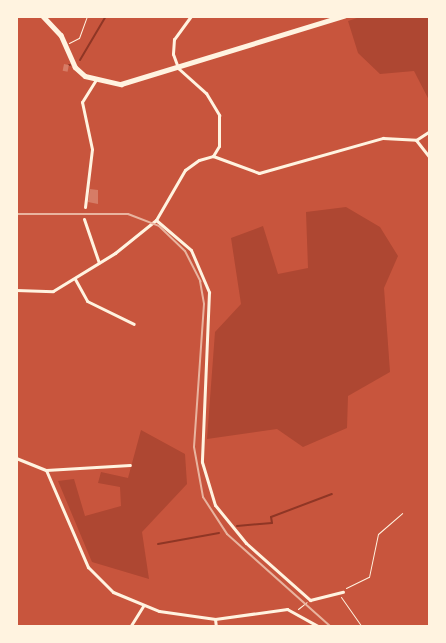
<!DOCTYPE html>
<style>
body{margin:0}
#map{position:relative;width:446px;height:643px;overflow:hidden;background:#c8553d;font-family:Quicksand,sans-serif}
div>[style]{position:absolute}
.green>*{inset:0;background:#ae4732}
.stream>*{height:2px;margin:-1px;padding:0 1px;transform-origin:1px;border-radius:1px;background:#8f3625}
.building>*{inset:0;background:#d67c66;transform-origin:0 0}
.path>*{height:1px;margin:-0.5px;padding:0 0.5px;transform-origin:0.5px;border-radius:0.5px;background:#fff3e0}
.minor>*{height:3px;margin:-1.5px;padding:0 1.5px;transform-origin:1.5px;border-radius:1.5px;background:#fff3e0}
.secondary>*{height:4.5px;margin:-2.25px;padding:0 2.25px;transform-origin:2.25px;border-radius:2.25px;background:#fff3e0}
.rail>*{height:2px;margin:-1px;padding:0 1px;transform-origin:1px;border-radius:1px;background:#e9b49f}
span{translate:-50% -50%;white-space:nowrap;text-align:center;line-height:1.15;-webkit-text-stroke:4px #fff3e0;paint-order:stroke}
.frame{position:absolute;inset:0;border:18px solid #fff3e0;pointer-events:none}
</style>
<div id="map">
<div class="green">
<div style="clip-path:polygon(363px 16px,430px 16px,430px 102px,414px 71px,380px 74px,358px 53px,348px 21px)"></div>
<div style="clip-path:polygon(346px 207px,380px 227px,398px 256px,384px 288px,390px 372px,348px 396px,347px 428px,303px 447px,277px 429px,207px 439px,215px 332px,241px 304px,231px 238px,263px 226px,278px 274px,308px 268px,306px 212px)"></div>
<div style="clip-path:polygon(141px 430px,185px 454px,187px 484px,142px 532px,149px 579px,92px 562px,58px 481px,74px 479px,85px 516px,121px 506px,120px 487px,98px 483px,101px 472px,128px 478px)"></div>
</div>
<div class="stream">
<div style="left:80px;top:60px;width:51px;rotate:-59.4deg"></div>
<div style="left:69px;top:65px;width:1px"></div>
<div style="left:237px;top:526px;width:35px;rotate:-5deg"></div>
<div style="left:272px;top:523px;width:6px;rotate:-99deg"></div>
<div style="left:271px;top:517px;width:65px;rotate:-20.7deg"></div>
<div style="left:158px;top:544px;width:62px;rotate:-10.2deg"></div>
</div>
<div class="building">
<div style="left:64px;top:64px;width:5px;height:7px;rotate:11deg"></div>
<div style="clip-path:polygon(90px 189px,98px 190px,98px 204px,88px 202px)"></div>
</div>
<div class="path">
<div style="left:69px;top:43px;width:11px;rotate:-27deg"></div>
<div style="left:79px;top:38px;width:23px;rotate:-70deg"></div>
<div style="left:346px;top:588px;width:25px;rotate:-26deg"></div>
<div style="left:369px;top:577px;width:44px;rotate:-78.2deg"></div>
<div style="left:378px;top:534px;width:32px;rotate:-41deg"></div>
<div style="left:341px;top:597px;width:37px;rotate:55deg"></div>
<div style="left:298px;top:609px;width:11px;rotate:-38deg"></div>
</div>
<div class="minor">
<div style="left:191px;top:16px;width:29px;rotate:126deg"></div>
<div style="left:174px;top:39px;width:15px;rotate:94deg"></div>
<div style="left:173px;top:54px;width:15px;rotate:70deg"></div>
<div style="left:178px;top:68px;width:38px;rotate:42deg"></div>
<div style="left:206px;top:93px;width:26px;rotate:59deg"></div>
<div style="left:219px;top:115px;width:31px;rotate:90deg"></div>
<div style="left:219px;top:146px;width:12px;rotate:121deg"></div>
<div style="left:416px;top:140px;width:23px;rotate:52deg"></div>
<div style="left:85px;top:207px;width:58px;rotate:-83.1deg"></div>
<div style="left:92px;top:149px;width:48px;rotate:-102deg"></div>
<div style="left:82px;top:102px;width:25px;rotate:-58deg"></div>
<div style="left:84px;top:219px;width:46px;rotate:71.2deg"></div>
<div style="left:156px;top:220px;width:46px;rotate:40.6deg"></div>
<div style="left:191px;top:250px;width:46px;rotate:66.8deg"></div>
<div style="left:209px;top:292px;width:170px;rotate:92.4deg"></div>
<div style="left:202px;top:462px;width:45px;rotate:73.2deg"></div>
<div style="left:215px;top:505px;width:49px;rotate:50.8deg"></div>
<div style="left:246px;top:543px;width:86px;rotate:41.7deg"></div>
<div style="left:310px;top:600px;width:34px;rotate:-14deg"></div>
<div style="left:75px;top:279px;width:25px;rotate:61deg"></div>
<div style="left:87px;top:301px;width:52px;rotate:26.1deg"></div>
<div style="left:16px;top:290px;width:37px;rotate:2deg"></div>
<div style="left:53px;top:291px;width:73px;rotate:-31.5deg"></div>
<div style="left:115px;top:253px;width:53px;rotate:-38.8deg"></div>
<div style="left:156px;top:220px;width:58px;rotate:-59.9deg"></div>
<div style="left:185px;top:170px;width:17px;rotate:-36deg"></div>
<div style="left:199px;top:160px;width:15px;rotate:-16deg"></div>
<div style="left:213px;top:156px;width:49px;rotate:20.3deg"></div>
<div style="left:259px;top:173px;width:129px;rotate:-15.8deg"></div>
<div style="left:383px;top:138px;width:33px;rotate:3deg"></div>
<div style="left:416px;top:140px;width:17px;rotate:-33deg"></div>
<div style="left:16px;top:458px;width:32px;rotate:22deg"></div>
<div style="left:46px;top:470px;width:84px;rotate:-3.4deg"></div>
<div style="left:46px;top:470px;width:106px;rotate:66.6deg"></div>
<div style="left:88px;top:567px;width:35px;rotate:45deg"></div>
<div style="left:113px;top:592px;width:50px;rotate:22.4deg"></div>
<div style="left:159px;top:611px;width:57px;rotate:8.1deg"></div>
<div style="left:215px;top:619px;width:73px;rotate:-7.9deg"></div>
<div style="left:287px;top:609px;width:38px;rotate:29deg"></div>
<div style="left:215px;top:619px;width:8px;rotate:83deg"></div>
<div style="left:130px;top:627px;width:25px;rotate:-58deg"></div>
</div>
<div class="secondary">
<div style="left:43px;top:16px;width:26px;rotate:47deg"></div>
<div style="left:61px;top:35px;width:35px;rotate:66deg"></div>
<div style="left:75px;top:67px;width:13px;rotate:42deg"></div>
<div style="left:85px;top:76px;width:37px;rotate:13deg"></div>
<div style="left:121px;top:84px;width:233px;rotate:-17deg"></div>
</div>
<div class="rail">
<div style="left:16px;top:214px;width:112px"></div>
<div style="left:128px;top:214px;width:33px;rotate:21deg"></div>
<div style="left:159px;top:226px;width:36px;rotate:44deg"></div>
<div style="left:185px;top:251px;width:34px;rotate:63deg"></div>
<div style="left:200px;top:281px;width:23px;rotate:80deg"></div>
<div style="left:204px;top:304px;width:143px;rotate:94deg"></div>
<div style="left:194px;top:447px;width:51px;rotate:79.8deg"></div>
<div style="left:203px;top:497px;width:44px;rotate:57deg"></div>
<div style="left:227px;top:534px;width:140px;rotate:41.8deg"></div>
</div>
<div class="frame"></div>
</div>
